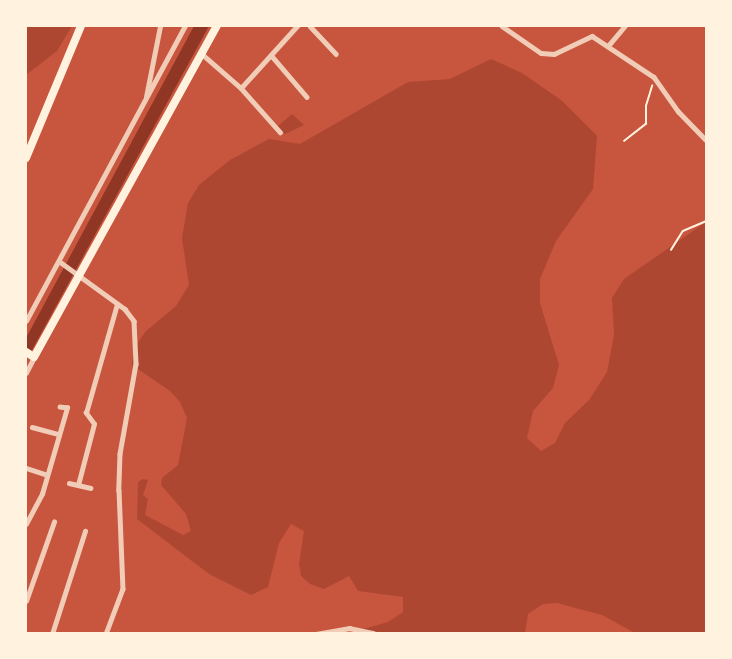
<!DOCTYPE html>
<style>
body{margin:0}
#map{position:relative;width:732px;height:659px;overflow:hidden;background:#c8553d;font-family:"Archivo Narrow",sans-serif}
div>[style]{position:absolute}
.green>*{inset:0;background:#ae4732}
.water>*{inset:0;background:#8f3625}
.path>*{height:1.5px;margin:-0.75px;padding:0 0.75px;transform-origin:0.75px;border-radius:0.75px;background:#fff3e0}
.minor>*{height:4.5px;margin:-2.25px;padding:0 2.25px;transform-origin:2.25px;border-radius:2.25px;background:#f1ccb7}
.primary>*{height:8px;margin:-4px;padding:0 4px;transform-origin:4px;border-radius:4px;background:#fff3e0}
span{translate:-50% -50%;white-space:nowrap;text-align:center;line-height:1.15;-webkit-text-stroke:6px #fff3e0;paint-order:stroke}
.frame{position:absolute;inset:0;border:27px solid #fff3e0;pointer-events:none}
</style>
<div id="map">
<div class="green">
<div style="clip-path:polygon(26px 26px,72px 26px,57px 51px,26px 75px)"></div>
<div style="clip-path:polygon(491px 59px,522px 73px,561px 100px,597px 136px,593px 189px,556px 241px,540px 279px,540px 303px,559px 365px,553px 388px,533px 411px,527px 438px,541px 451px,555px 443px,565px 423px,589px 400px,607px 372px,614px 335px,612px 298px,624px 279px,706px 222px,706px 633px,635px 633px,602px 615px,557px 603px,543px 604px,528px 614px,525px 633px,349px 633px,388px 622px,403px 612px,403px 597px,358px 591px,349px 576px,324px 589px,310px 584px,301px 576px,299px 564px,304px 531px,291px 524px,279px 543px,268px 587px,251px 595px,209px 574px,137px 519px,138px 482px,143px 479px,148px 480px,143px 495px,148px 499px,145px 515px,183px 535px,191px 531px,186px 514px,161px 485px,162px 478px,178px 465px,187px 418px,180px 402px,170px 391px,132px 365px,134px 348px,146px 331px,176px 306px,189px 285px,182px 238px,188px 203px,199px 185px,230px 160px,269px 139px,300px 144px,408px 82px,450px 79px)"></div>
<div style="clip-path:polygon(292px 114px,304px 125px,285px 134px,278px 126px)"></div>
</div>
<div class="water">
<div style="clip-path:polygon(194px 26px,209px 26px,26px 361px,26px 338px)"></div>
</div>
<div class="path">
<div style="left:624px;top:141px;width:28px;rotate:-38deg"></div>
<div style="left:646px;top:124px;width:18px;rotate:-90deg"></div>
<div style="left:646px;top:106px;width:21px;rotate:-73deg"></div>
<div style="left:671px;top:250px;width:22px;rotate:-58deg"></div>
<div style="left:683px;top:231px;width:25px;rotate:-23deg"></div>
</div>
<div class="minor">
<div style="left:310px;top:26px;width:38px;rotate:47deg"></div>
<div style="left:502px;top:26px;width:47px;rotate:34.7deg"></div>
<div style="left:541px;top:53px;width:13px;rotate:4deg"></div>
<div style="left:554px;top:54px;width:42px;rotate:-25.3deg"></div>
<div style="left:592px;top:36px;width:74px;rotate:33.5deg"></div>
<div style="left:654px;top:77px;width:42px;rotate:54.8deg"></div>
<div style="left:678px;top:111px;width:40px;rotate:46deg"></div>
<div style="left:608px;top:46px;width:26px;rotate:-50deg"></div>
<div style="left:202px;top:54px;width:52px;rotate:41.1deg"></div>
<div style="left:241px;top:88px;width:59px;rotate:48.4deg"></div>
<div style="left:271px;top:55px;width:55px;rotate:49.4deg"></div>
<div style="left:241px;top:88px;width:84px;rotate:-47.9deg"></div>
<div style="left:146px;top:97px;width:72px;rotate:-78.8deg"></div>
<div style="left:59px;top:261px;width:82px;rotate:36deg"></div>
<div style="left:125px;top:309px;width:15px;rotate:53deg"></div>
<div style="left:134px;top:321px;width:43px;rotate:87.3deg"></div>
<div style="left:136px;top:364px;width:91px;rotate:100.1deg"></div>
<div style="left:120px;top:454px;width:36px;rotate:92deg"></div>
<div style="left:119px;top:490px;width:99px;rotate:87.7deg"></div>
<div style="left:123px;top:589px;width:48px;rotate:110.7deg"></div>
<div style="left:26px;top:321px;width:335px;rotate:-61.7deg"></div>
<div style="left:26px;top:373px;width:18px;rotate:-63deg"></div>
<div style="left:32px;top:427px;width:28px;rotate:15deg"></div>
<div style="left:26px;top:468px;width:22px;rotate:18deg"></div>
<div style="left:69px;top:483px;width:22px;rotate:13deg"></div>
<div style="left:78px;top:485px;width:63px;rotate:-75.3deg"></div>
<div style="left:94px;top:424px;width:14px;rotate:-126deg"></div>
<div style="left:86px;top:413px;width:113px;rotate:-74.1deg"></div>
<div style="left:26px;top:524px;width:34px;rotate:-62deg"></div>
<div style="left:42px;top:494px;width:90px;rotate:-73.8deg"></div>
<div style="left:67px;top:408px;width:7px;rotate:-172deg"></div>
<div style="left:26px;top:601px;width:84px;rotate:-70.5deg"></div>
<div style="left:52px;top:634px;width:108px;rotate:-72.2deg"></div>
<div style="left:268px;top:634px;width:36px"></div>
<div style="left:316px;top:634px;width:34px;rotate:-10deg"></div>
<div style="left:349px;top:628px;width:25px;rotate:12deg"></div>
</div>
<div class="primary">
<div style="left:26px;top:158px;width:143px;rotate:-67.4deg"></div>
<div style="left:26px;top:352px;width:9px;rotate:32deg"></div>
<div style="left:34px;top:357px;width:378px;rotate:-61.1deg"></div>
</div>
<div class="frame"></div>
</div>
